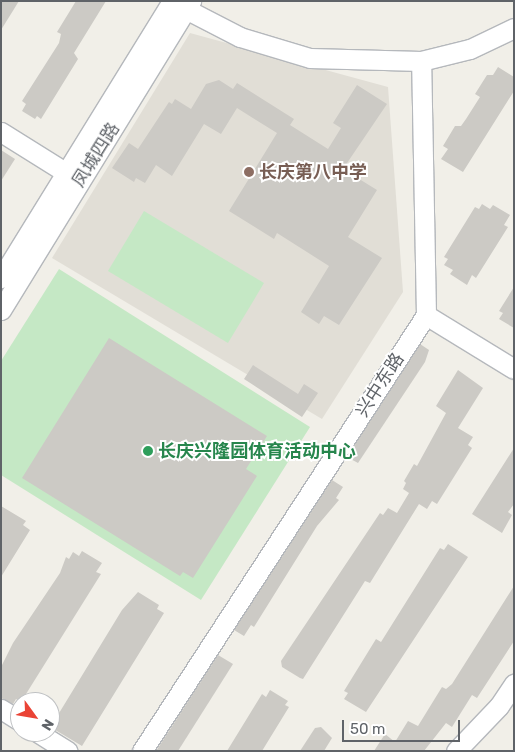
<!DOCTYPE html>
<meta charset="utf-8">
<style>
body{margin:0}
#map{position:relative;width:515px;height:752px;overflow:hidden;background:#f1efe8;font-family:Rubik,"Noto Sans SC",sans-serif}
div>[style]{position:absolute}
.education>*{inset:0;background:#e1ded6}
.green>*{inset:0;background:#c5e8c5;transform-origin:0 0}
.building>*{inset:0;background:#cccac5}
.roads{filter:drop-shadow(1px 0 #b5b8bc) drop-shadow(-1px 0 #b5b8bc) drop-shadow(0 1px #b5b8bc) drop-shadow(0 -1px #b5b8bc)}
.minor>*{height:19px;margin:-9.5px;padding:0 9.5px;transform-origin:9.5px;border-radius:9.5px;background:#fff}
.dots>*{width:14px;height:14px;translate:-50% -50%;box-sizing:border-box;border:2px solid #fff;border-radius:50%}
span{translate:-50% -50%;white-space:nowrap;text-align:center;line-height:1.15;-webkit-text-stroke:4px #fff;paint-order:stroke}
.street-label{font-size:18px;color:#5f6368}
.education-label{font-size:18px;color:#785e54;font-weight:700}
.left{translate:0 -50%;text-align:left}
.leisure-label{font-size:18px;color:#27864d;font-weight:700}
.frame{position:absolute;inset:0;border:2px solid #5f6368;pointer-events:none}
.north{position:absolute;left:10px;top:692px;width:50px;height:50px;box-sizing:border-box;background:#fff;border:1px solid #bfc1c3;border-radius:50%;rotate:122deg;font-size:14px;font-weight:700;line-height:20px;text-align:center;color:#5f6368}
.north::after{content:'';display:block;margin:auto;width:18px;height:22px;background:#ea4335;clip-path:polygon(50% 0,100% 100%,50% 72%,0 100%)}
.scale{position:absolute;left:342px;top:720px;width:118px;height:22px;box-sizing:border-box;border:2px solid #5f6368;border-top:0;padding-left:6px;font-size:15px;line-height:18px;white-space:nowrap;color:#5f6368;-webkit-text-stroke:4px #fff;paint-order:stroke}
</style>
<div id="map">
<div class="education">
<div style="clip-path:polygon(190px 33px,388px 87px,403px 292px,322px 419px,52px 258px)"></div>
</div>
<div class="green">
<div style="left:144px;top:211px;width:140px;height:70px;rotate:31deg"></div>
<div style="clip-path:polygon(59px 269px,310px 427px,201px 600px,1px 475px,1px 361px)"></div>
</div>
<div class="building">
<div style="clip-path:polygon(1px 1px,19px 1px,1px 30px)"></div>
<div style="clip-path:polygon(76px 1px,106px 1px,74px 53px,78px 59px,41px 119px,37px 116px,35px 119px,22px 111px,26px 104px,22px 101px,59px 43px,61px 34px,57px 32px)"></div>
<div style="clip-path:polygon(498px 67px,514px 77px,514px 91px,463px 172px,441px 159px,448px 149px,443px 146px,455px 126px,461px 126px,466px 119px,480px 97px,475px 94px,487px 75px,493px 75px)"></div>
<div style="clip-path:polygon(219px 80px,233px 89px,237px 83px,294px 119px,290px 125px,328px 149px,341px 128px,333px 123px,357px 85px,387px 104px,343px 169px,377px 190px,348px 237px,382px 258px,339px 325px,324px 316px,319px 324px,301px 312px,329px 266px,277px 233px,274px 239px,229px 211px,277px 133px,237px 108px,221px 134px,204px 124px,172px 176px,156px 165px,145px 183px,136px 178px,134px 182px,112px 168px,129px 143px,138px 149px,169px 102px,172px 104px,175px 99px,191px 109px,206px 84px)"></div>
<div style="clip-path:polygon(1px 150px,15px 159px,1px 181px)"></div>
<div style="clip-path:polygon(482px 204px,490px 209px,493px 205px,510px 215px,504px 225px,508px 227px,476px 278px,472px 275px,467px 285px,450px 274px,453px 270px,444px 265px,448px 259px,444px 257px,475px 207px,479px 209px)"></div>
<div style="clip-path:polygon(514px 287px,514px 328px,499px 319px,503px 313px,499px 311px)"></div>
<div style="clip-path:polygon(109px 338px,267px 436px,246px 469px,257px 476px,193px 578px,183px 572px,180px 576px,22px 478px)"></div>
<div style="clip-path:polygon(420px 344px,429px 350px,425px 362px,358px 463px,347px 457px)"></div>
<div style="clip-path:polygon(253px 365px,298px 394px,304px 384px,318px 393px,302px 417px,244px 379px)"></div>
<div style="clip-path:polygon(458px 370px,483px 388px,458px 428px,473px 437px,468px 445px,472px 448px,437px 504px,432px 501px,427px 509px,419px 504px,370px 583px,365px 581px,303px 679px,300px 678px,282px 667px,281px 661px,380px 513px,383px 515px,388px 508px,397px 513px,409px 493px,403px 489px,406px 483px,404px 481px,414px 464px,417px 466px,446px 413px,436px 406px)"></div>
<div style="clip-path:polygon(514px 448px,514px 504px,508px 512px,512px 515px,502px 533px,472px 514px)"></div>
<div style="clip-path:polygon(332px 480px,343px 487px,336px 498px,339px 500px,317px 526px,254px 627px,251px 625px,244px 636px,234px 630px)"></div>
<div style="clip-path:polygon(1px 506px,26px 521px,23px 525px,30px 530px,1px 577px)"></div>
<div style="clip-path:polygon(448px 544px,468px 557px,366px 712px,344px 699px,348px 693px,344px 691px,376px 639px,381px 642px,440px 548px,444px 550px)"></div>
<div style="clip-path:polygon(82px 551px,102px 563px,96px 572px,101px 574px,21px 702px,16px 699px,13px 704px,1px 698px,1px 667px,13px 643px,60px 573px,66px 557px,69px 559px,73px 552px,79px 556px)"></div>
<div style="clip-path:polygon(514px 586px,514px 641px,477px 698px,472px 695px,452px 727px,446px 723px,424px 751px,374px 751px,385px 734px,395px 742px,408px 721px,418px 726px,442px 687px,446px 689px,452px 684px)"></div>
<div style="clip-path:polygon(138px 592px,159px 605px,157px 609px,164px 613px,82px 746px,52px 728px,53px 723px,122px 610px)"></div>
<div style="clip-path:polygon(218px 655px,233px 664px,178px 751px,156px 751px)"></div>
<div style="clip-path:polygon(270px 690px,288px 701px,285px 705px,289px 707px,262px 751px,227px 751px,262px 694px,266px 697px)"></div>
<div style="clip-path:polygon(321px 727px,332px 738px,324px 751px,300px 751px,315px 728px)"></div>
</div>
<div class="roads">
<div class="minor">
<div style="left:176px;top:4px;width:72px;rotate:27.3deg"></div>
<div style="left:240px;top:37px;width:73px;rotate:16.7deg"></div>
<div style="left:310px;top:58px;width:111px;rotate:1.5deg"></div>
<div style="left:1px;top:132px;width:75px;rotate:32deg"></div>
<div style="left:1px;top:278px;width:326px;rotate:-58.3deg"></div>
<div style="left:1px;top:310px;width:363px;rotate:-58.4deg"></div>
<div style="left:426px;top:315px;width:103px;rotate:31.5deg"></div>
<div style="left:1px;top:709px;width:22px;rotate:32deg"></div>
<div style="left:37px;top:732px;width:36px;rotate:32deg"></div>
<div style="left:142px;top:751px;width:520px;rotate:-56.92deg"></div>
<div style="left:426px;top:315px;width:254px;rotate:-91.1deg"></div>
<div style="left:421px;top:61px;width:50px;rotate:-13.8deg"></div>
<div style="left:470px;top:49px;width:49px;rotate:-25.5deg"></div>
<div style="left:456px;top:751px;width:62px;rotate:-46.3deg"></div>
<div style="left:499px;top:706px;width:27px;rotate:-56deg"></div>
</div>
</div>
<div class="dots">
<div style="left:249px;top:172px;background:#8d6e63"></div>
<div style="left:148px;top:451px;background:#2e9e5b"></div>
</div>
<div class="street-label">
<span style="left:96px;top:155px;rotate:-58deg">凤城四路</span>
<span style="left:380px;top:385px;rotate:-57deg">兴中东路</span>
</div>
<div class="education-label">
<span class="left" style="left:259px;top:172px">长庆第八中学</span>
</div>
<div class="leisure-label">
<span class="left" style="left:158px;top:451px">长庆兴隆园体育活动中心</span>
</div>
<div class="frame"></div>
<div class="north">N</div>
<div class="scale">50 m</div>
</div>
